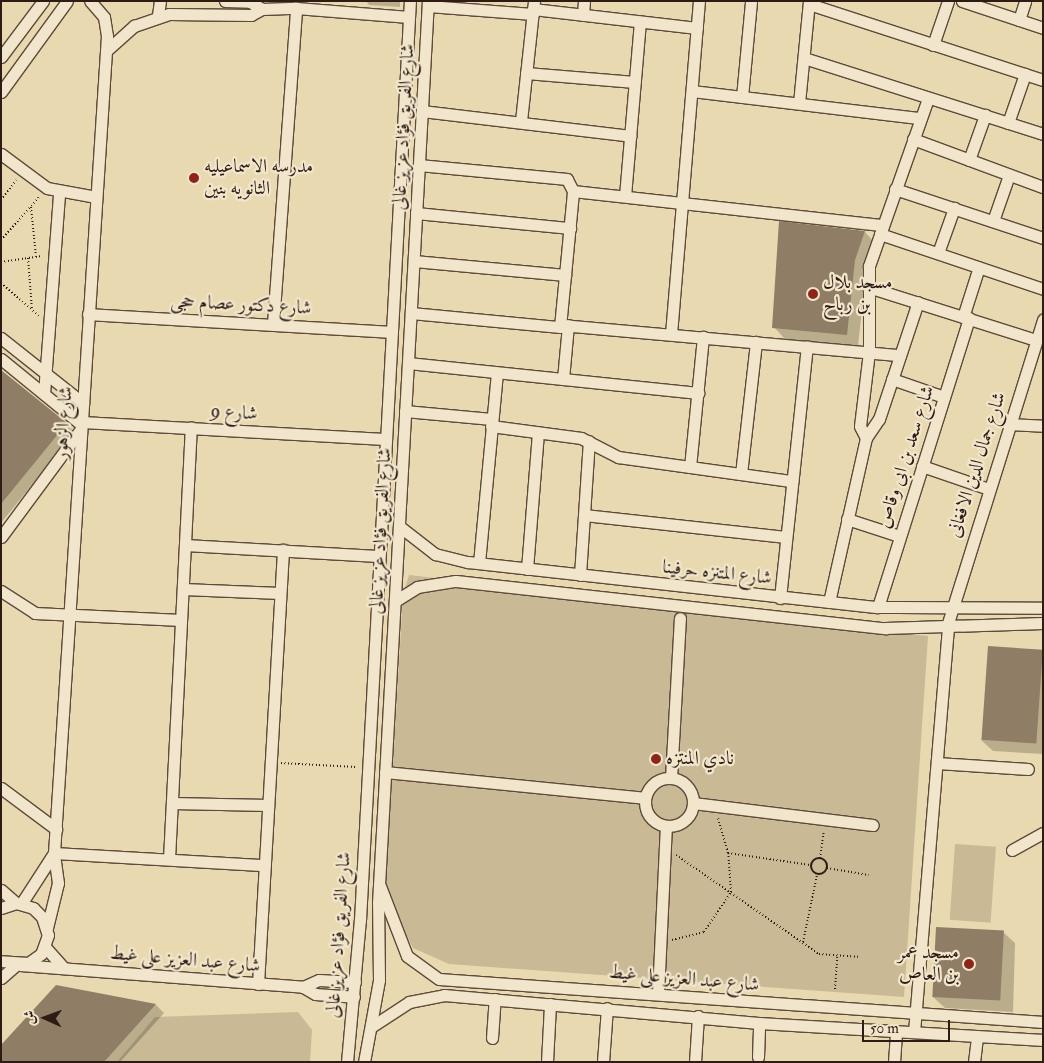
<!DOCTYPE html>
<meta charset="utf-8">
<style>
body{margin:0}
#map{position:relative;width:1044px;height:1063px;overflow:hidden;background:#e9d9b0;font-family:"IM FELL Double Pica",Amiri,serif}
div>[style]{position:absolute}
.green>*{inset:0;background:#c9b995;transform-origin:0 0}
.shadow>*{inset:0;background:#0003}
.building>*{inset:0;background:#8f7e65;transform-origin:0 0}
.path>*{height:2px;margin-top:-1px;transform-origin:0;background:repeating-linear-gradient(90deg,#2d1b14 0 1px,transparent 0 3.5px)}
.path>.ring{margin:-1px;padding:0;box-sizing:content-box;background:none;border:2px solid #2d1b14;border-radius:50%}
.roads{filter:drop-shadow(1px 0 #5c4a3b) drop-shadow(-1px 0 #5c4a3b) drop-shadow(0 1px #5c4a3b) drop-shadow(0 -1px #5c4a3b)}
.minor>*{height:11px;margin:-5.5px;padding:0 5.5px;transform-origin:5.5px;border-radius:5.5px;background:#f1e6cc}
.minor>.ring{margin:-5.5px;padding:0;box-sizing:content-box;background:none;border:11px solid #f1e6cc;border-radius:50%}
.dots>*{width:14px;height:14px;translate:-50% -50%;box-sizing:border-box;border:2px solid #f1e6cc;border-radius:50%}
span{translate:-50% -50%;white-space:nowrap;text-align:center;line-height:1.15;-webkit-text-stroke:4.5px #f1e6cc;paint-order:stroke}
.street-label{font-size:19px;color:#2d1b14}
.poi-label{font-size:19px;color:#2d1b14}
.left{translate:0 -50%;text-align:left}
.right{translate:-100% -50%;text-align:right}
.frame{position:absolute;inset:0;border:2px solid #2d1b14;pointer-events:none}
.north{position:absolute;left:20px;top:993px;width:50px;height:50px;-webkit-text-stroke:4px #f1e6cc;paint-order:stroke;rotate:272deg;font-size:14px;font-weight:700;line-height:20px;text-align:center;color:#2d1b14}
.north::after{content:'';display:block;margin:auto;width:18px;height:22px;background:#2d1b14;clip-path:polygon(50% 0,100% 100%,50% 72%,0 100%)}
.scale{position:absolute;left:862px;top:1020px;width:88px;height:22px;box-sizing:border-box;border:2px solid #2d1b14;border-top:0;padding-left:6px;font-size:15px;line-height:18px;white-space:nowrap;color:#2d1b14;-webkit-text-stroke:4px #f1e6cc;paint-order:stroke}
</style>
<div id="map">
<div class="green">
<div style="clip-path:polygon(409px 575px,928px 636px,904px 997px,449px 964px,413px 948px,392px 907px,386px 883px,403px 595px)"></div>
<div style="left:955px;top:844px;width:41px;height:76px;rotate:4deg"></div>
<div style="clip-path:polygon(298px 1012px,312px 1030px,310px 1062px,117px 1062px,155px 1017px)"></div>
</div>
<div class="shadow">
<div style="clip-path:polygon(366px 1px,400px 1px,400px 7px,369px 5px)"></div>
<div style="clip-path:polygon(780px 223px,865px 232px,876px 244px,866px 272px,858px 346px,785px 339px,774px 327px)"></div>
<div style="clip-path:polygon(1px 371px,75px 432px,1px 523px)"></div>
<div style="clip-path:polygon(1043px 651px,1043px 754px,993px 751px,981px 740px)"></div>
<div style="clip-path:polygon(1003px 932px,1015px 943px,1013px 1012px,945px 1008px,933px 997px)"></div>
<div style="clip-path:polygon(57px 986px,156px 1005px,164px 1013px,120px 1062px,1px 1062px)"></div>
</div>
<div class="building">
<div style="clip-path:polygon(779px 221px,865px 231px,855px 260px,847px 335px,772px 328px)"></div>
<div style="clip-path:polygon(1px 370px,67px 423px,1px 504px)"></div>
<div style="left:988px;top:646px;width:55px;height:94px;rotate:4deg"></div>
<div style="left:936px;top:927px;width:68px;height:70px;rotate:3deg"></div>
<div style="clip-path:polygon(56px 985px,156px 1004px,104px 1062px,1px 1062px,1px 1045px)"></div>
</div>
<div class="path">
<div style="left:1px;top:200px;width:25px;rotate:-53deg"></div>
<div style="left:31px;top:207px;width:50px;rotate:84.3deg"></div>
<div style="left:1px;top:240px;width:57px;rotate:-48.5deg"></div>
<div style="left:28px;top:258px;width:52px;rotate:85.6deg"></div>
<div style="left:1px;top:262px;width:41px;rotate:-8.3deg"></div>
<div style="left:1px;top:283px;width:50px;rotate:41deg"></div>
<div style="left:281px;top:763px;width:75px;rotate:3.1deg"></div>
<div style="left:728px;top:853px;width:83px;rotate:8.3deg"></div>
<div style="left:676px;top:855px;width:174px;rotate:34.7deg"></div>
<div style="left:819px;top:954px;width:39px;rotate:4deg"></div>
<div class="ring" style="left:811px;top:858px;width:14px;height:14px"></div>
<div style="left:820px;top:858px;width:28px;rotate:-82deg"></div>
<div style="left:827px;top:868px;width:42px;rotate:9.7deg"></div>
<div style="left:672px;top:940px;width:33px;rotate:-14deg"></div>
<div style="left:704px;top:932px;width:48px;rotate:-56deg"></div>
<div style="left:731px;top:892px;width:39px;rotate:-94deg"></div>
<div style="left:728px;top:853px;width:36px;rotate:-106deg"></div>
<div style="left:803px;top:942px;width:68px;rotate:-78.2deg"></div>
<div style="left:835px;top:989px;width:32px;rotate:-86deg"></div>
</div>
<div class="roads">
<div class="minor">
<div style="left:225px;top:1px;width:25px;rotate:2deg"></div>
<div style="left:250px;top:2px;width:14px;rotate:30deg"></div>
<div style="left:962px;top:1px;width:85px;rotate:18.4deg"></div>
<div style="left:809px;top:4px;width:246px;rotate:18deg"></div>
<div style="left:428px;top:6px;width:105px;rotate:4.4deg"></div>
<div style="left:533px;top:9px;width:165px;rotate:6.6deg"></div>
<div style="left:158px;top:15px;width:14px;rotate:-82deg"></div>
<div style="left:583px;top:15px;width:14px;rotate:-86deg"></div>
<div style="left:1019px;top:20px;width:20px;rotate:-72deg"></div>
<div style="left:933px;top:45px;width:46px;rotate:-71.2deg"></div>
<div style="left:106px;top:51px;width:38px;rotate:-42deg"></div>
<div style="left:134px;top:26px;width:37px;rotate:-19deg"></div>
<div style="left:169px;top:14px;width:82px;rotate:0.7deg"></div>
<div style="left:251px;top:15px;width:13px;rotate:-29deg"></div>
<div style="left:262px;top:9px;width:34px;rotate:-2deg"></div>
<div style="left:296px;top:8px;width:113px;rotate:4.6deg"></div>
<div style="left:1px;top:57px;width:70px;rotate:-53.1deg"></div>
<div style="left:804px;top:58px;width:251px;rotate:17.6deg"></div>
<div style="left:526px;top:73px;width:109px;rotate:4.7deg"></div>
<div style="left:692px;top:91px;width:230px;rotate:6.8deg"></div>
<div style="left:1px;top:92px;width:112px;rotate:-54deg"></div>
<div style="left:742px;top:97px;width:96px;rotate:-84.6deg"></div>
<div style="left:799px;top:103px;width:102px;rotate:-84.4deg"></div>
<div style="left:422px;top:111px;width:210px;rotate:6.8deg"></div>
<div style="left:521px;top:121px;width:121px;rotate:-83.8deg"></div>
<div style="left:1008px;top:123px;width:52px;rotate:-70.9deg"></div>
<div style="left:913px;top:139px;width:139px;rotate:20.3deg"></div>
<div style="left:1px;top:154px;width:57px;rotate:36.5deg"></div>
<div style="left:47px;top:188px;width:50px;rotate:10.4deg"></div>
<div style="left:969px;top:160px;width:48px;rotate:-70.4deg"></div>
<div style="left:895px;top:189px;width:156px;rotate:18.3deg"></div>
<div style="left:573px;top:191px;width:312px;rotate:6.3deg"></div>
<div style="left:625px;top:196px;width:175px;rotate:-85.1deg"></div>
<div style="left:416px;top:213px;width:155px;rotate:5.6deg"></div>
<div style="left:993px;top:221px;width:49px;rotate:-70.8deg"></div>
<div style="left:880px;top:234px;width:172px;rotate:18.6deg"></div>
<div style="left:938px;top:253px;width:48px;rotate:-70.4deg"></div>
<div style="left:414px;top:261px;width:152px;rotate:5.3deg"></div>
<div style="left:868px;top:287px;width:176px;rotate:17.5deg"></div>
<div style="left:411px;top:313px;width:150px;rotate:5.4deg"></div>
<div style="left:560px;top:327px;width:137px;rotate:-84.5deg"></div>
<div style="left:573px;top:191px;width:13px;rotate:-117deg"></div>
<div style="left:567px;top:179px;width:149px;rotate:-174.6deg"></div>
<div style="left:88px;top:314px;width:304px;rotate:3.4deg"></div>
<div style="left:963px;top:317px;width:52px;rotate:-72.3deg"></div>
<div style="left:273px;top:324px;width:317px;rotate:-85.8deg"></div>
<div style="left:561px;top:325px;width:340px;rotate:5.1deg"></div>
<div style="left:671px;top:334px;width:334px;rotate:-85.2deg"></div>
<div style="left:1px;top:338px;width:105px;rotate:38.4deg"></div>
<div style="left:1px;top:359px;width:104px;rotate:39.2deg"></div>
<div style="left:408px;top:363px;width:292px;rotate:5.9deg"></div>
<div style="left:563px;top:379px;width:54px;rotate:-84.7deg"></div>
<div style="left:892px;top:379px;width:55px;rotate:19.1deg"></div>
<div style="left:44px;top:394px;width:202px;rotate:-85.7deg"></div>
<div style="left:405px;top:411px;width:87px;rotate:5.3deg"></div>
<div style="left:82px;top:422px;width:303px;rotate:3.2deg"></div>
<div style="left:1008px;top:424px;width:35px;rotate:3deg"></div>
<div style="left:491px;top:426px;width:91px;rotate:7.6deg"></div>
<div style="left:581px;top:438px;width:42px;rotate:27.2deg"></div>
<div style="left:618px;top:457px;width:176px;rotate:7.9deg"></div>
<div style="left:866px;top:438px;width:13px;rotate:-117deg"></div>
<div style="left:860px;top:426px;width:75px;rotate:-83.1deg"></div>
<div style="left:869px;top:352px;width:86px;rotate:-90deg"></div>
<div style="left:869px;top:266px;width:178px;rotate:-70.6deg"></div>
<div style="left:922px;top:466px;width:68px;rotate:19deg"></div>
<div style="left:690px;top:467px;width:131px;rotate:-84.3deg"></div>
<div style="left:741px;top:474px;width:133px;rotate:-83.5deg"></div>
<div style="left:584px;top:515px;width:203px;rotate:6.2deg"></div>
<div style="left:847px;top:519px;width:55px;rotate:18.1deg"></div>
<div style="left:399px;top:526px;width:46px;rotate:37.9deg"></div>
<div style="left:435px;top:554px;width:34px;rotate:14deg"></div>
<div style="left:468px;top:562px;width:412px;rotate:6.3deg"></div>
<div style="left:878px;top:607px;width:165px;rotate:0.3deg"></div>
<div style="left:1px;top:537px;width:134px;rotate:-53.5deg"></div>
<div style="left:185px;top:545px;width:193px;rotate:3.3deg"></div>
<div style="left:479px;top:563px;width:191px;rotate:-84.6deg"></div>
<div style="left:527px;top:569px;width:137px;rotate:-85.4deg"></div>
<div style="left:580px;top:575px;width:134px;rotate:-86.2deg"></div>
<div style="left:183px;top:589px;width:97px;rotate:2.4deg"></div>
<div style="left:1px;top:591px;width:40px;rotate:32.9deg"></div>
<div style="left:35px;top:613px;width:146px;rotate:2.7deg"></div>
<div style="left:780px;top:598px;width:253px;rotate:-83.9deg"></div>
<div style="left:395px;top:601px;width:26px;rotate:-32deg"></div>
<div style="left:417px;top:587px;width:39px;rotate:-9deg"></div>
<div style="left:456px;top:581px;width:432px;rotate:6.3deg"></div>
<div style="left:885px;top:628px;width:158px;rotate:-1.8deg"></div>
<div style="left:829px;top:602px;width:168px;rotate:-77.3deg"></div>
<div style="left:866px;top:438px;width:23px;rotate:-56deg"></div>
<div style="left:879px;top:419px;width:123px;rotate:-71.6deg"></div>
<div style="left:878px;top:607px;width:303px;rotate:-72.5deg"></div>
<div style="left:937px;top:763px;width:91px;rotate:3.8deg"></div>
<div style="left:385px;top:772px;width:260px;rotate:5.7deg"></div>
<div class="ring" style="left:645px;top:778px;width:37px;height:37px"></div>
<div style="left:671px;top:778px;width:160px;rotate:-86.8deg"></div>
<div style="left:1px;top:788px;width:69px;rotate:36.7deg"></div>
<div style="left:172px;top:803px;width:96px;rotate:1.2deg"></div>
<div style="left:693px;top:803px;width:181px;rotate:7deg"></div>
<div style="left:1012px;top:850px;width:35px;rotate:-29deg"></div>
<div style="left:54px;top:853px;width:211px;rotate:3.3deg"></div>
<div style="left:169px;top:859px;width:432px;rotate:-87.1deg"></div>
<div style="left:380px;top:886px;width:75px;rotate:68.9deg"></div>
<div style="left:407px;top:956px;width:39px;rotate:36deg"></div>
<div style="left:439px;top:979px;width:606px;rotate:4.07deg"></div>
<div style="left:1px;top:890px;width:20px;rotate:41deg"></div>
<div style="left:21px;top:904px;width:61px;rotate:-57.1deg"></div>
<div style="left:1px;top:908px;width:16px;rotate:-18deg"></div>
<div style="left:16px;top:903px;width:18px;rotate:16deg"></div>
<div style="left:33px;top:908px;width:13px;rotate:45deg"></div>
<div style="left:42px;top:917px;width:19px;rotate:72deg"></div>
<div style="left:48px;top:935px;width:20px;rotate:110deg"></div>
<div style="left:41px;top:954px;width:16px;rotate:145deg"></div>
<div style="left:28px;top:963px;width:27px;rotate:-176deg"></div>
<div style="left:47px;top:928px;width:46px;rotate:-76.3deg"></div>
<div style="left:58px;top:883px;width:30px;rotate:-98deg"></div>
<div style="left:54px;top:853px;width:819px;rotate:-86.29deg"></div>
<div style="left:107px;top:36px;width:19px;rotate:-99deg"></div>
<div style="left:104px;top:17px;width:21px;rotate:-131deg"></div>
<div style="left:45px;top:947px;width:28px;rotate:48deg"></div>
<div style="left:20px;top:965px;width:284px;rotate:4.4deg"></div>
<div style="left:303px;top:987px;width:14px;rotate:30deg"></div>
<div style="left:315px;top:994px;width:39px;rotate:4deg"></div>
<div style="left:1px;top:978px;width:20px;rotate:-41deg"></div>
<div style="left:258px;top:984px;width:435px;rotate:-86.7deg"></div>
<div style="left:303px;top:987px;width:17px;rotate:-24deg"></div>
<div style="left:319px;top:980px;width:36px;rotate:3deg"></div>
<div style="left:658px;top:994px;width:168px;rotate:-87.3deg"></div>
<div style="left:371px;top:1027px;width:45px;rotate:-33.3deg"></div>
<div style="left:409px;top:1002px;width:36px;rotate:-11deg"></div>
<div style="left:444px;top:995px;width:316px;rotate:5.1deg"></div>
<div style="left:759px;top:1023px;width:285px;rotate:3.4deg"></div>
<div style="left:914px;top:1032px;width:410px;rotate:-85.2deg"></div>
<div style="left:948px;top:623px;width:318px;rotate:-72.6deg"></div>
<div style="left:492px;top:1038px;width:39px;rotate:-86deg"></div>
<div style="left:758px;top:1057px;width:34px;rotate:-88deg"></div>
<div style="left:347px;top:1062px;width:143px;rotate:-84.8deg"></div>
<div style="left:360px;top:920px;width:920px;rotate:-86.89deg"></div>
<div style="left:364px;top:1062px;width:83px;rotate:-79.6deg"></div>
<div style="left:379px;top:980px;width:77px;rotate:-90.7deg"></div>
<div style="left:378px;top:903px;width:903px;rotate:-86.83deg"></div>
<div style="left:547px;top:1062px;width:58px;rotate:-87deg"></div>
<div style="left:603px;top:1062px;width:54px;rotate:-85.8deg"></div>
<div style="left:695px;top:1062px;width:46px;rotate:-86.3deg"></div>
<div style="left:894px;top:1062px;width:31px;rotate:-86deg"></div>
<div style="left:974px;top:1062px;width:26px;rotate:-83deg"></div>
</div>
</div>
<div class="dots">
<div style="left:194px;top:178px;background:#8f2418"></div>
<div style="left:813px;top:294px;background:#8f2418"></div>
<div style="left:656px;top:759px;background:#8f2418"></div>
<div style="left:969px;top:964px;background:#8f2418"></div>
</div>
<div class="street-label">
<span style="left:404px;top:127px;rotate:-87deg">شارع الفريق فؤاد عزيز غالى</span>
<span style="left:241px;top:305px;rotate:3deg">شارع دكتور عصام حجى</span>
<span style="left:234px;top:413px;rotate:3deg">شارع 9</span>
<span style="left:64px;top:423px;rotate:-86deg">شارع الزهور</span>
<span style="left:906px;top:457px;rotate:-72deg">شارع سعد بن ابى وقاص</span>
<span style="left:977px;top:465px;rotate:-72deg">شارع جمال الدين الافغانى</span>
<span style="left:381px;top:531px;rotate:-87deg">شارع الفريق فؤاد عزيز غالى</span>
<span style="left:717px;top:573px;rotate:6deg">شارع المتنزه حرفينا</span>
<span style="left:339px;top:935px;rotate:-86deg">شارع الفريق فؤاد عزيز غالى</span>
<span style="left:185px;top:960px;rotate:5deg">شارع عبد العزيز على غيط</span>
<span style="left:684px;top:979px;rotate:5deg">شارع عبد العزيز على غيط</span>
</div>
<div class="poi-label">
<span class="left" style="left:204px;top:178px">مدرسه الاسماعيليه<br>الثانويه بنين</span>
<span class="left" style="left:823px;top:294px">مسجد بلال<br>بن رباح</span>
<span class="left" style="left:666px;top:759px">نادي المنتزه</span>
<span class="right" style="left:959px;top:964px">مسجد عمر<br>بن العاص</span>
</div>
<div class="frame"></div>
<div class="north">ش</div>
<div class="scale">50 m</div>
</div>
